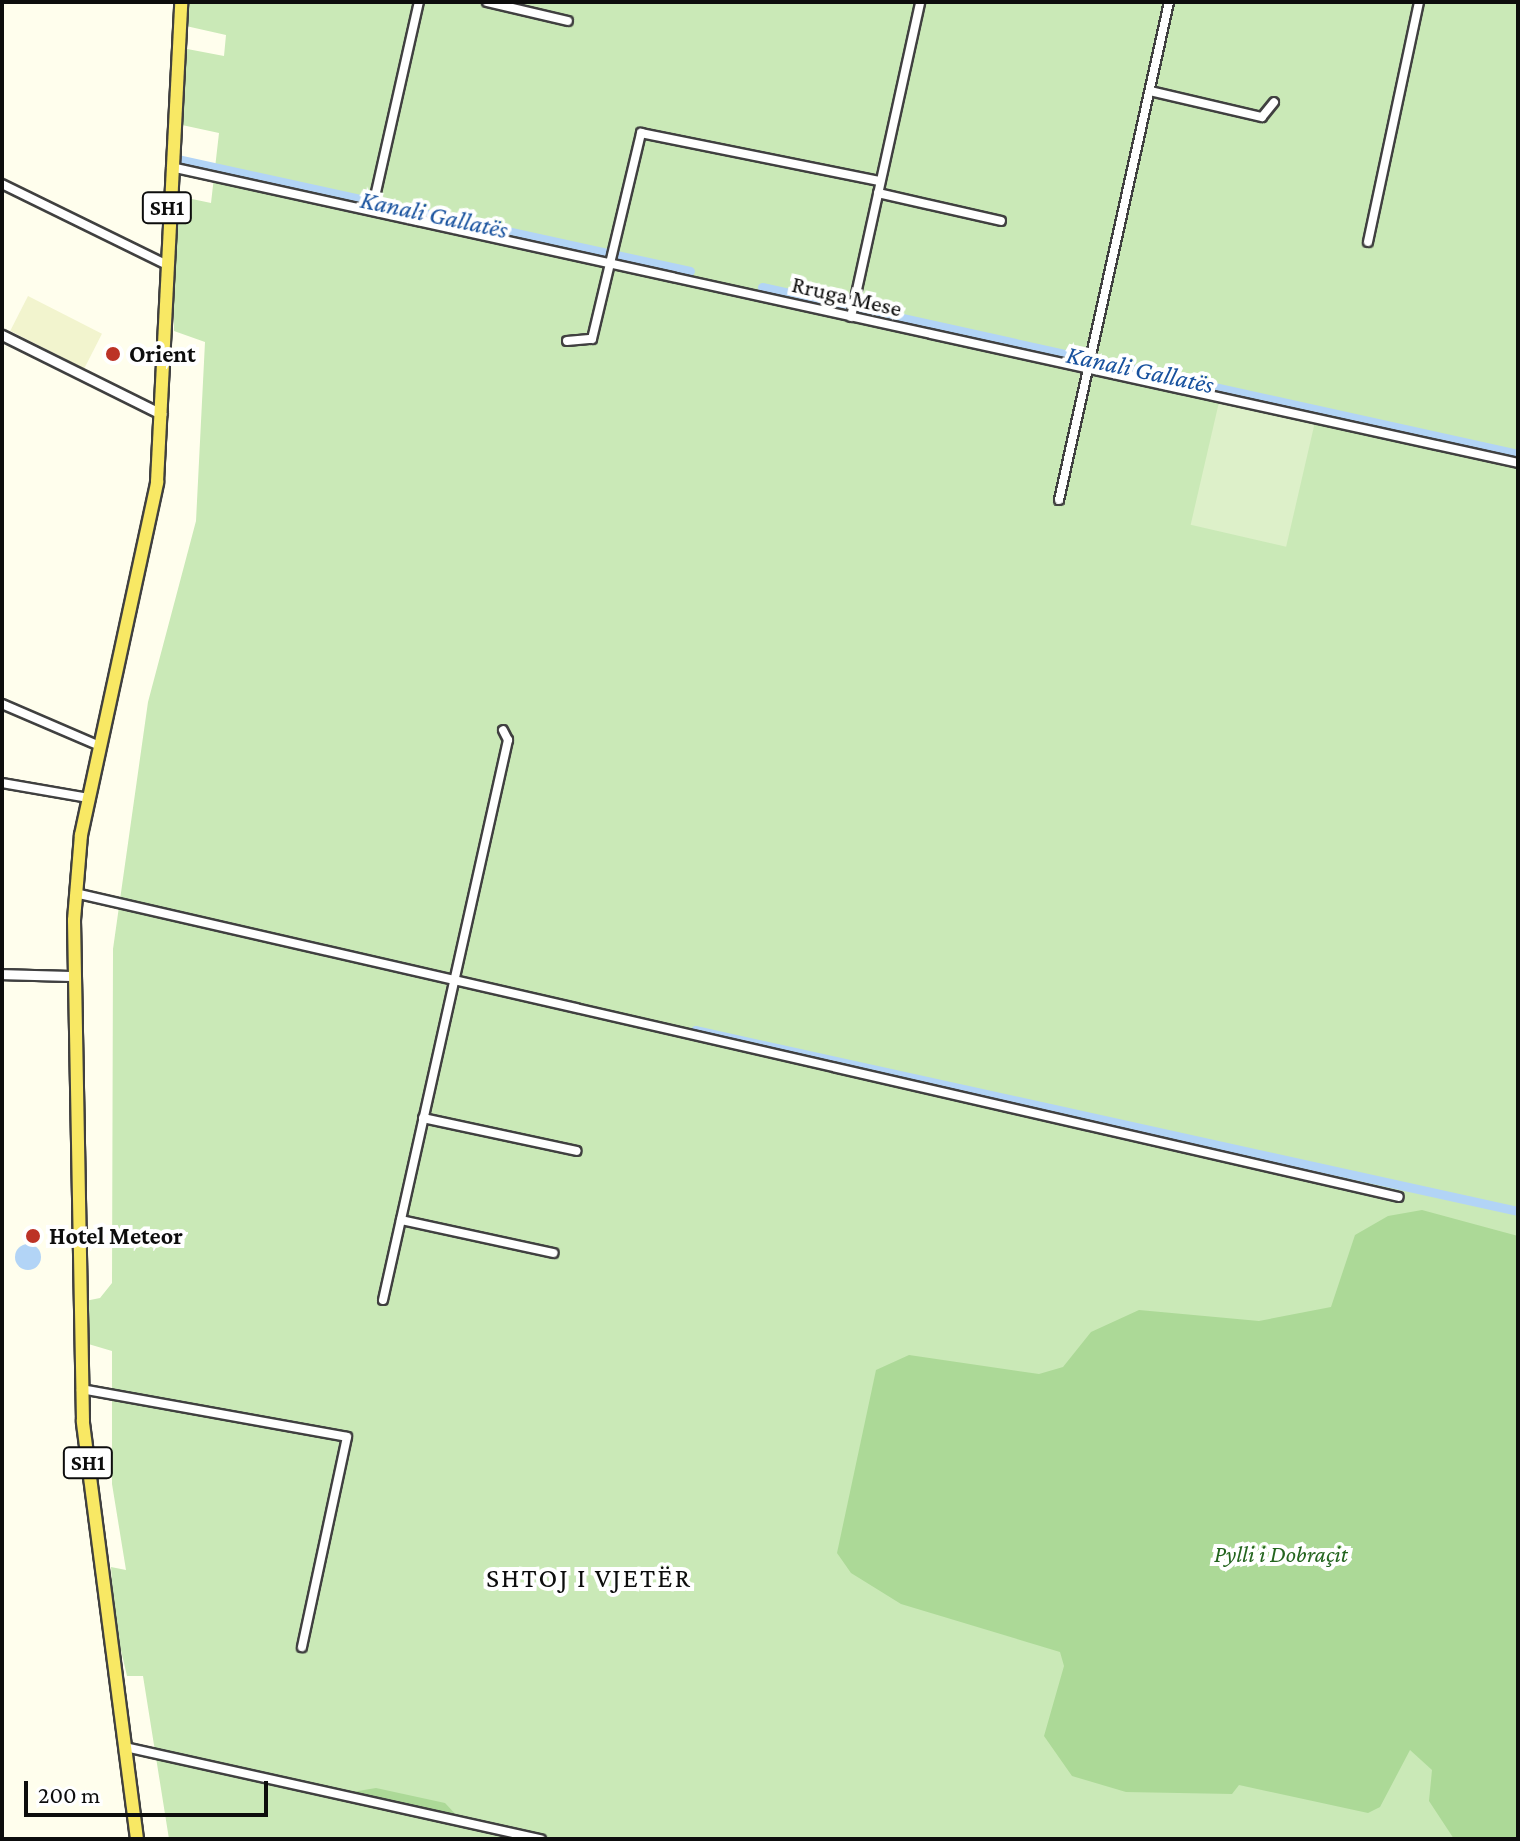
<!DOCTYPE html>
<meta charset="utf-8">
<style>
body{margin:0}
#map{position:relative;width:1520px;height:1841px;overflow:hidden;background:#fffeed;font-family:"Crimson Pro",serif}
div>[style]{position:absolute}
.farmland>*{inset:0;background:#f2f4ce;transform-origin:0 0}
.green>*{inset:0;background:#cae9b7}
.forest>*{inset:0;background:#acd997}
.pitch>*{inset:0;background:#ddf0c9;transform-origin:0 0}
.water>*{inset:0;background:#b2d4f6}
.round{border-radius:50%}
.canal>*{height:9px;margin:-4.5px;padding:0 4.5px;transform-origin:4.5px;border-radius:4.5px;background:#b2d4f6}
.roads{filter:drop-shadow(2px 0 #404040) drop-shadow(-2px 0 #404040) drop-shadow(0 2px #404040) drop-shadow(0 -2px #404040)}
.minor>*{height:8px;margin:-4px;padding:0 4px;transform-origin:4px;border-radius:4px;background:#fff}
.tertiary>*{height:9px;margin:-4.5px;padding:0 4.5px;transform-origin:4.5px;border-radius:4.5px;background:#fff}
.primary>*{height:12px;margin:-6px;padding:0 6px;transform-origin:6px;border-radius:6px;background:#f8e864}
.dots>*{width:22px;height:22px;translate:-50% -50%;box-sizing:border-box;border:4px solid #fff;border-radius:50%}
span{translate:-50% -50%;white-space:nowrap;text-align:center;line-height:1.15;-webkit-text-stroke:8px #fff;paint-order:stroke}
.shield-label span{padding:2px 6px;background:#fff;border:2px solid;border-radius:6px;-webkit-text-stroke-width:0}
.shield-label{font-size:22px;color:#0d0d0d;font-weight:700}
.street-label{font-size:24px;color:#0d0d0d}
.poi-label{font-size:24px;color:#0d0d0d;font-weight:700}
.left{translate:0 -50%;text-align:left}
.park-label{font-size:24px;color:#23641e;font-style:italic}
.water-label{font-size:26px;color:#17519e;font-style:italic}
.quarter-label{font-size:28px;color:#0d0d0d;letter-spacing:2px}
.frame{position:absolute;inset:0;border:4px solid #0d0d0d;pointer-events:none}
.scale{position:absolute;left:24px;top:1781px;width:244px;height:36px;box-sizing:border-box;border:4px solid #0d0d0d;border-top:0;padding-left:10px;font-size:24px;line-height:28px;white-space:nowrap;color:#0d0d0d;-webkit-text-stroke:6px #fff;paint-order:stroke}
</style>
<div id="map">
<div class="farmland">
<div style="left:28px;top:296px;width:83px;height:39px;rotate:27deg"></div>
</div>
<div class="green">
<div style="clip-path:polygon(189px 2px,1518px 2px,1518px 1839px,169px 1839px,143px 1676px,127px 1676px,115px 1625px,111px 1567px,126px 1570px,112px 1484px,112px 1351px,85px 1343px,85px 1301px,100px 1298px,112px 1283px,113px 949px,148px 702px,196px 521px,205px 342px,174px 331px,173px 195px,211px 203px,219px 133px,182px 125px,185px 87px,178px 85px,182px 48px,224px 56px,226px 35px,186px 26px)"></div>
</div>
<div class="forest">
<div style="clip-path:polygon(1422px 1210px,1518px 1236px,1518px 1839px,1454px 1839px,1429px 1801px,1432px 1770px,1410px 1750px,1380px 1807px,1368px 1813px,1239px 1785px,1232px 1794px,1126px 1792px,1072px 1776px,1044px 1736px,1064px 1666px,1060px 1652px,901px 1604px,851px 1573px,837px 1553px,876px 1370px,909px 1355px,1039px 1374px,1063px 1367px,1091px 1332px,1139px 1310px,1259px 1321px,1331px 1307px,1355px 1235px,1388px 1216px)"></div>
<div style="clip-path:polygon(376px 1788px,445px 1803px,459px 1818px,352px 1792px)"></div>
</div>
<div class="pitch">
<div style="left:1219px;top:402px;width:98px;height:126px;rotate:13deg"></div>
</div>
<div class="water">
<div class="round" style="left:15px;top:1244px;width:26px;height:26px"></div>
</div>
<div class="canal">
<div style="left:177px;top:159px;width:525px;rotate:12.32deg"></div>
<div style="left:762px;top:287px;width:774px;rotate:12.46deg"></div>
<div style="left:695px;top:1030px;width:843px;rotate:12.4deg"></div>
</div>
<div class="roads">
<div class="minor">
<div style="left:487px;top:2px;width:83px;rotate:13.2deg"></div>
<div style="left:1150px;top:91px;width:115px;rotate:13.1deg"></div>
<div style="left:1262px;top:117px;width:19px;rotate:-51deg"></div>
<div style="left:171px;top:167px;width:1379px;rotate:12.39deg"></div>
<div style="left:2px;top:184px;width:182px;rotate:26.1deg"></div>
<div style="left:878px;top:193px;width:126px;rotate:12.8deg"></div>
<div style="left:372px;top:210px;width:213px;rotate:-77.3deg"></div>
<div style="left:1368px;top:242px;width:245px;rotate:-78deg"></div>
<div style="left:851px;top:317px;width:322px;rotate:-77.6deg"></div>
<div style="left:567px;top:341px;width:25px;rotate:-5deg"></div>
<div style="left:592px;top:339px;width:212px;rotate:-76.6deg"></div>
<div style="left:641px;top:133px;width:244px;rotate:11.4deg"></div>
<div style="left:1059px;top:500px;width:510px;rotate:-77.54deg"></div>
<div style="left:2px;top:704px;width:101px;rotate:23.3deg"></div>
<div style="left:2px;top:783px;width:82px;rotate:9.8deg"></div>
<div style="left:75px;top:893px;width:1358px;rotate:12.93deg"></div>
<div style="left:423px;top:1118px;width:157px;rotate:12.1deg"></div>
<div style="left:401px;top:1220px;width:156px;rotate:12.2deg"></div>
<div style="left:383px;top:1300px;width:574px;rotate:-77.42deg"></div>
<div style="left:508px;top:740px;width:11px;rotate:-117deg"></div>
<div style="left:81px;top:1389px;width:270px;rotate:10.2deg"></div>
<div style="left:347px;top:1437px;width:215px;rotate:102.1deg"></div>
<div style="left:125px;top:1747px;width:426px;rotate:12.5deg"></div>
</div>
<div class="tertiary">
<div style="left:2px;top:335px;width:178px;rotate:26.4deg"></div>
<div style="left:2px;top:974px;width:73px;rotate:1.6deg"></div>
</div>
<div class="primary">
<div style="left:137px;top:1839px;width:421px;rotate:-97.4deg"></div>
<div style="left:83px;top:1421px;width:501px;rotate:-91.03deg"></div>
<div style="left:74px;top:920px;width:85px;rotate:-85.3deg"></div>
<div style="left:81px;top:835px;width:361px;rotate:-77.8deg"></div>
<div style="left:157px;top:482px;width:481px;rotate:-87.1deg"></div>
</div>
</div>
<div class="dots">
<div style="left:113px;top:354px;background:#bc3326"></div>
<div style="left:33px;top:1236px;background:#bc3326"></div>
</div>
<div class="shield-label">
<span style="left:167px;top:208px">SH1</span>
<span style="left:88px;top:1463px">SH1</span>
</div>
<div class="street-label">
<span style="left:847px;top:296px;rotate:13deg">Rruga Mese</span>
</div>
<div class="poi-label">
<span class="left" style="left:129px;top:354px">Orient</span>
<span class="left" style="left:49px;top:1236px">Hotel Meteor</span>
</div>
<div class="park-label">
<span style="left:1281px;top:1554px">Pylli i Dobraçit</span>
</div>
<div class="water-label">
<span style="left:434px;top:215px;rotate:12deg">Kanali Gallatës</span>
<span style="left:1140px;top:370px;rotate:12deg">Kanali Gallatës</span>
</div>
<div class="quarter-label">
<span style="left:589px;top:1578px">SHTOJ I VJETËR</span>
</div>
<div class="frame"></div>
<div class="scale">200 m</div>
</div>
